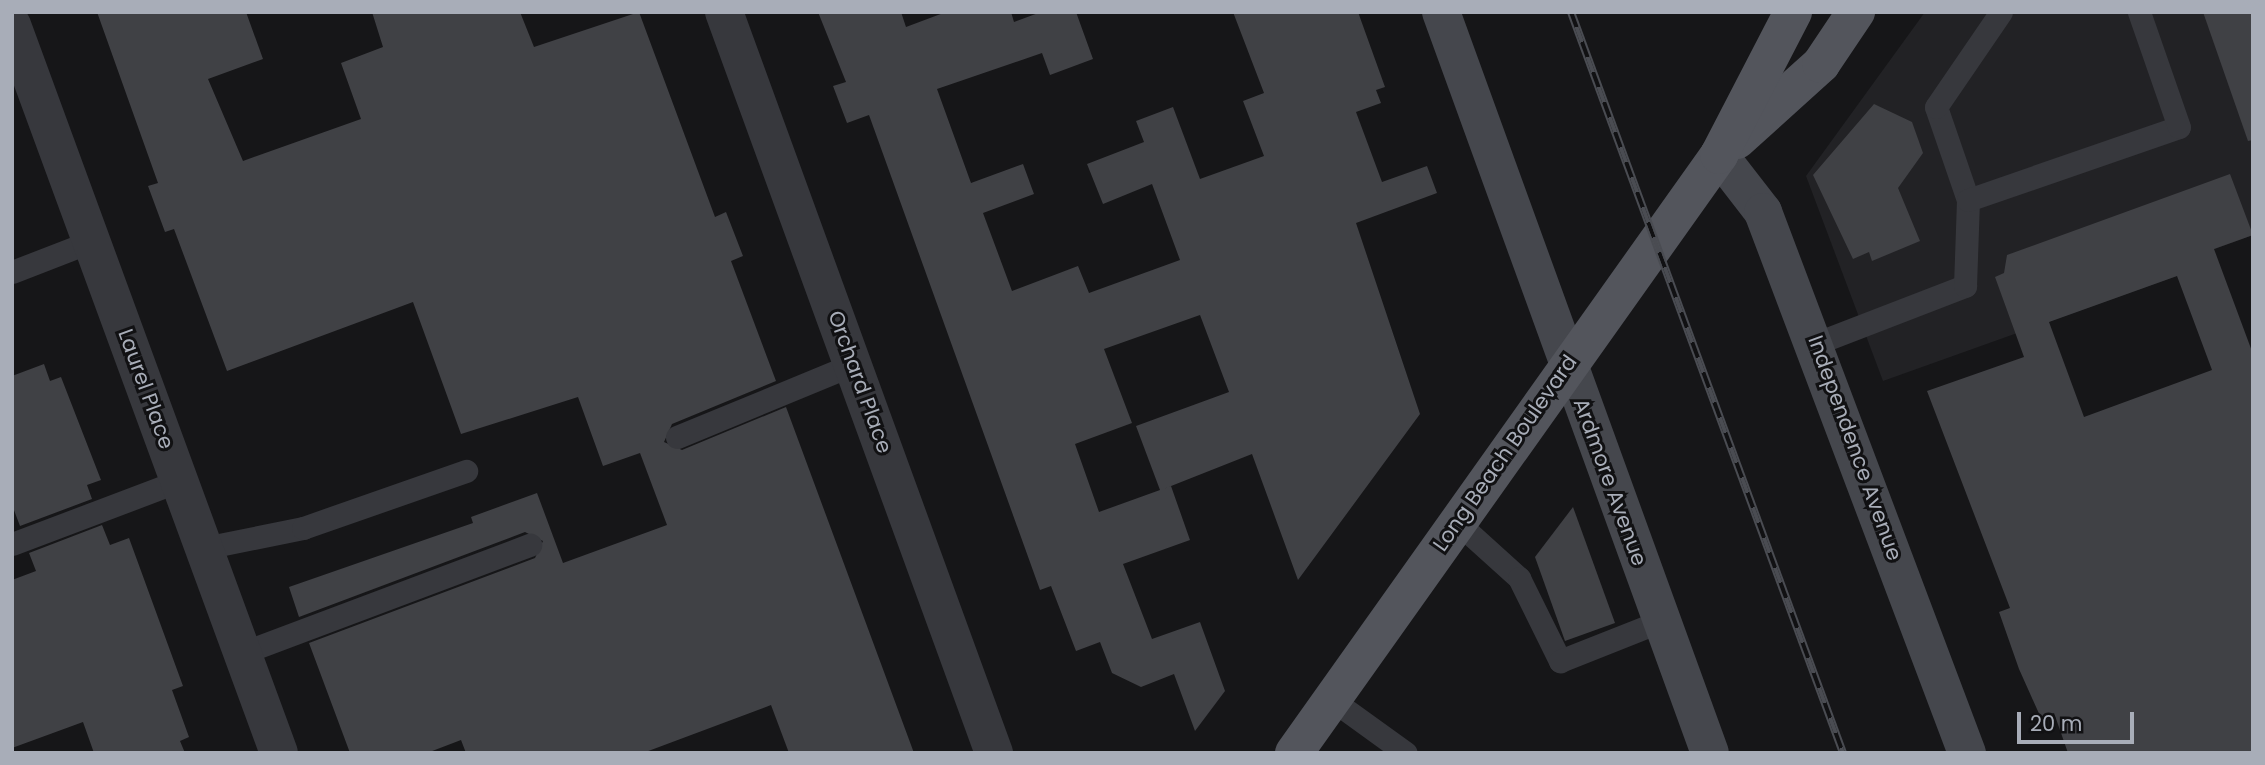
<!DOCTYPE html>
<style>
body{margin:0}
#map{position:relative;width:2265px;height:765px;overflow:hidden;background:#161618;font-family:Poppins,sans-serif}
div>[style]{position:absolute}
.built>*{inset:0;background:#222225}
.building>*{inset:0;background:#404145}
.lane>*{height:23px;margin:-11.5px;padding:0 11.5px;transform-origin:11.5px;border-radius:11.5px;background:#37383d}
.street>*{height:38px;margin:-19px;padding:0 19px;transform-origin:19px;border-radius:19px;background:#37383d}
.secondary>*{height:38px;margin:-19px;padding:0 19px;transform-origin:19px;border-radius:19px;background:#45474d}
.primary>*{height:38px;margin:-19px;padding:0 19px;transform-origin:19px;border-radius:19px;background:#53555c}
.rail>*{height:8px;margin-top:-4px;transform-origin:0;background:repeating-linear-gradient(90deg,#111113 0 16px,#4a4c52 0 32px);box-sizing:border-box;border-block:2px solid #4a4c52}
span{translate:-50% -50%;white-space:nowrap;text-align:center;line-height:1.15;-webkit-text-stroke:6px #111113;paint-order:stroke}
.street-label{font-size:21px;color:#a8adb8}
.frame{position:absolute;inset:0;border:14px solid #a8adb8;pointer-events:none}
.scale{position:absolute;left:2017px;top:712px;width:117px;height:32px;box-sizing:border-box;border:4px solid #a8adb8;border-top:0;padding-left:9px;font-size:21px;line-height:24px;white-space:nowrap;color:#a8adb8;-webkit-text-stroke:5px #111113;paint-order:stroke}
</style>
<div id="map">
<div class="built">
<div style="clip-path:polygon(1925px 12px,2253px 12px,2253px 235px,2212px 250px,2216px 262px,1883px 381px,1806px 176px)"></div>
</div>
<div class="building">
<div style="clip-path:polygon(97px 12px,246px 12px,263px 59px,208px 79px,243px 161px,361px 119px,341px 63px,383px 47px,372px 12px,520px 12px,534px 47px,639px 12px,715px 217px,726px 212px,743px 256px,731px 261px,776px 381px,672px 424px,664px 442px,682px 450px,786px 407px,914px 753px,789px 753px,771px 705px,643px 753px,466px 753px,461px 740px,427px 753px,350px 753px,309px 643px,535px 558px,543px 541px,525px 532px,299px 617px,289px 587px,473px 523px,471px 517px,537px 493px,563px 563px,667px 525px,640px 453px,603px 466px,578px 397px,461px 434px,413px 302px,227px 371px,174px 229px,165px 232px,148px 186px,158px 183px)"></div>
<div style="clip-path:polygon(evenodd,818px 12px,901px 12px,906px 27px,946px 12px,1011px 12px,1014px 22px,1041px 12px,1076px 12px,1093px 59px,1050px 75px,1042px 53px,937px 89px,971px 183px,1023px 164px,1034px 194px,983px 213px,1012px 291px,1078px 266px,1089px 293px,1180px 260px,1152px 184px,1103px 204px,1087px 164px,1144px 142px,1136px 121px,1173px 107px,1200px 179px,1264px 156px,1243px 101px,1264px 93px,1233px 12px,1358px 12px,1385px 87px,1376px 90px,1381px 103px,1356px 112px,1382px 182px,1427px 166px,1437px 193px,1356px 223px,1420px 414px,1298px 580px,1252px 454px,1161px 490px,1171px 486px,1190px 540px,1123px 564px,1152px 639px,1200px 622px,1225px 691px,1195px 731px,1174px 674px,1141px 687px,1112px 673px,1100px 642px,1076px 651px,1051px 586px,1040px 590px,869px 115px,847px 123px,833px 86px,846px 82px,818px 12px,1200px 315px,1229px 392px,1136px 426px,1160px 490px,1099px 512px,1075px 444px,1132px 423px,1104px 349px,1200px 315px)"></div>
<div style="clip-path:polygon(2203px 12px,2253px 12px,2253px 140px,2248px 141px)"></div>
<div style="clip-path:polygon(1874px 104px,1912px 122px,1923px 153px,1898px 188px,1920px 241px,1872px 261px,1869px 252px,1853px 259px,1813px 175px)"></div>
<div style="clip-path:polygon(evenodd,2230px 174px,2253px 235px,2214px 249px,2253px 354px,2253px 753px,2068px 753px,2054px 713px,2041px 718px,2019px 669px,1999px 612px,2010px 608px,1927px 391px,2024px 357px,1995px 277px,2004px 273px,2007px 255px,2230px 174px,2177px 276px,2212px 370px,2084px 417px,2049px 322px,2177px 276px)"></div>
<div style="clip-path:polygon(44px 364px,50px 381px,61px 377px,101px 480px,87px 485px,92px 499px,20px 526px,12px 505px,12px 376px)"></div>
<div style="clip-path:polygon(1573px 507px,1615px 623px,1565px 641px,1535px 557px)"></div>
<div style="clip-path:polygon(102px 525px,110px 545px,129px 538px,183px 686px,172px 690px,189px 737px,180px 741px,185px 753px,94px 753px,83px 722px,12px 748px,12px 580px,36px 571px,29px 553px)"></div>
</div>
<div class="lane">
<div style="left:1968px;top:200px;width:98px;rotate:-109deg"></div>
<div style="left:1936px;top:107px;width:115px;rotate:-55.6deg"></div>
<div style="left:12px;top:272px;width:86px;rotate:-21.2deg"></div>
<div style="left:1817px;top:343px;width:159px;rotate:-21.1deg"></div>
<div style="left:1965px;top:286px;width:86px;rotate:-88deg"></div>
<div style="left:1968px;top:200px;width:223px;rotate:-19.1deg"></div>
<div style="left:2179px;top:127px;width:122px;rotate:-109.2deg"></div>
<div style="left:677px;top:437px;width:191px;rotate:-22.4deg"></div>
<div style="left:1457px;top:522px;width:84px;rotate:42.1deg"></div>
<div style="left:1519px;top:578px;width:93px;rotate:63.7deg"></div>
<div style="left:1560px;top:661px;width:109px;rotate:-21.6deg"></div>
<div style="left:12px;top:544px;width:178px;rotate:-20.7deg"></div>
<div style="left:204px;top:548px;width:101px;rotate:-11.4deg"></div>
<div style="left:303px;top:528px;width:173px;rotate:-19.3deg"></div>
<div style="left:242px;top:653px;width:308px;rotate:-20.6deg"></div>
<div style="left:1331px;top:699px;width:92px;rotate:35.8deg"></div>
</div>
<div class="street">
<div style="left:724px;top:12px;width:789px;rotate:69.98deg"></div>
<div style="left:12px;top:25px;width:775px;rotate:69.86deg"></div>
</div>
<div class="secondary">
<div style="left:1441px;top:12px;width:788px;rotate:70.05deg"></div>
<div style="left:1719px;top:155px;width:72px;rotate:52.3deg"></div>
<div style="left:1763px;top:212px;width:578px;rotate:69.34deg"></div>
</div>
<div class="primary">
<div style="left:1737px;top:140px;width:113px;rotate:-42.1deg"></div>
<div style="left:1821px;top:64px;width:63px;rotate:-56.1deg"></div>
<div style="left:1294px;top:753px;width:734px;rotate:-54.6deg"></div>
<div style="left:1719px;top:155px;width:161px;rotate:-62.6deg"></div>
</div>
<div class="rail">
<div style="left:1571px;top:12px;width:789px;rotate:69.84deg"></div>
</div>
<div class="street-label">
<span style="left:860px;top:382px;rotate:70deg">Orchard Place</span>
<span style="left:146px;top:389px;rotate:70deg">Laurel Place</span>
<span style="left:1855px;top:448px;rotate:70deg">Independence Avenue</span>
<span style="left:1505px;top:453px;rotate:-55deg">Long Beach Boulevard</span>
<span style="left:1610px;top:482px;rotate:70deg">Ardmore Avenue</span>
</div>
<div class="frame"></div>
<div class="scale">20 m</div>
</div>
